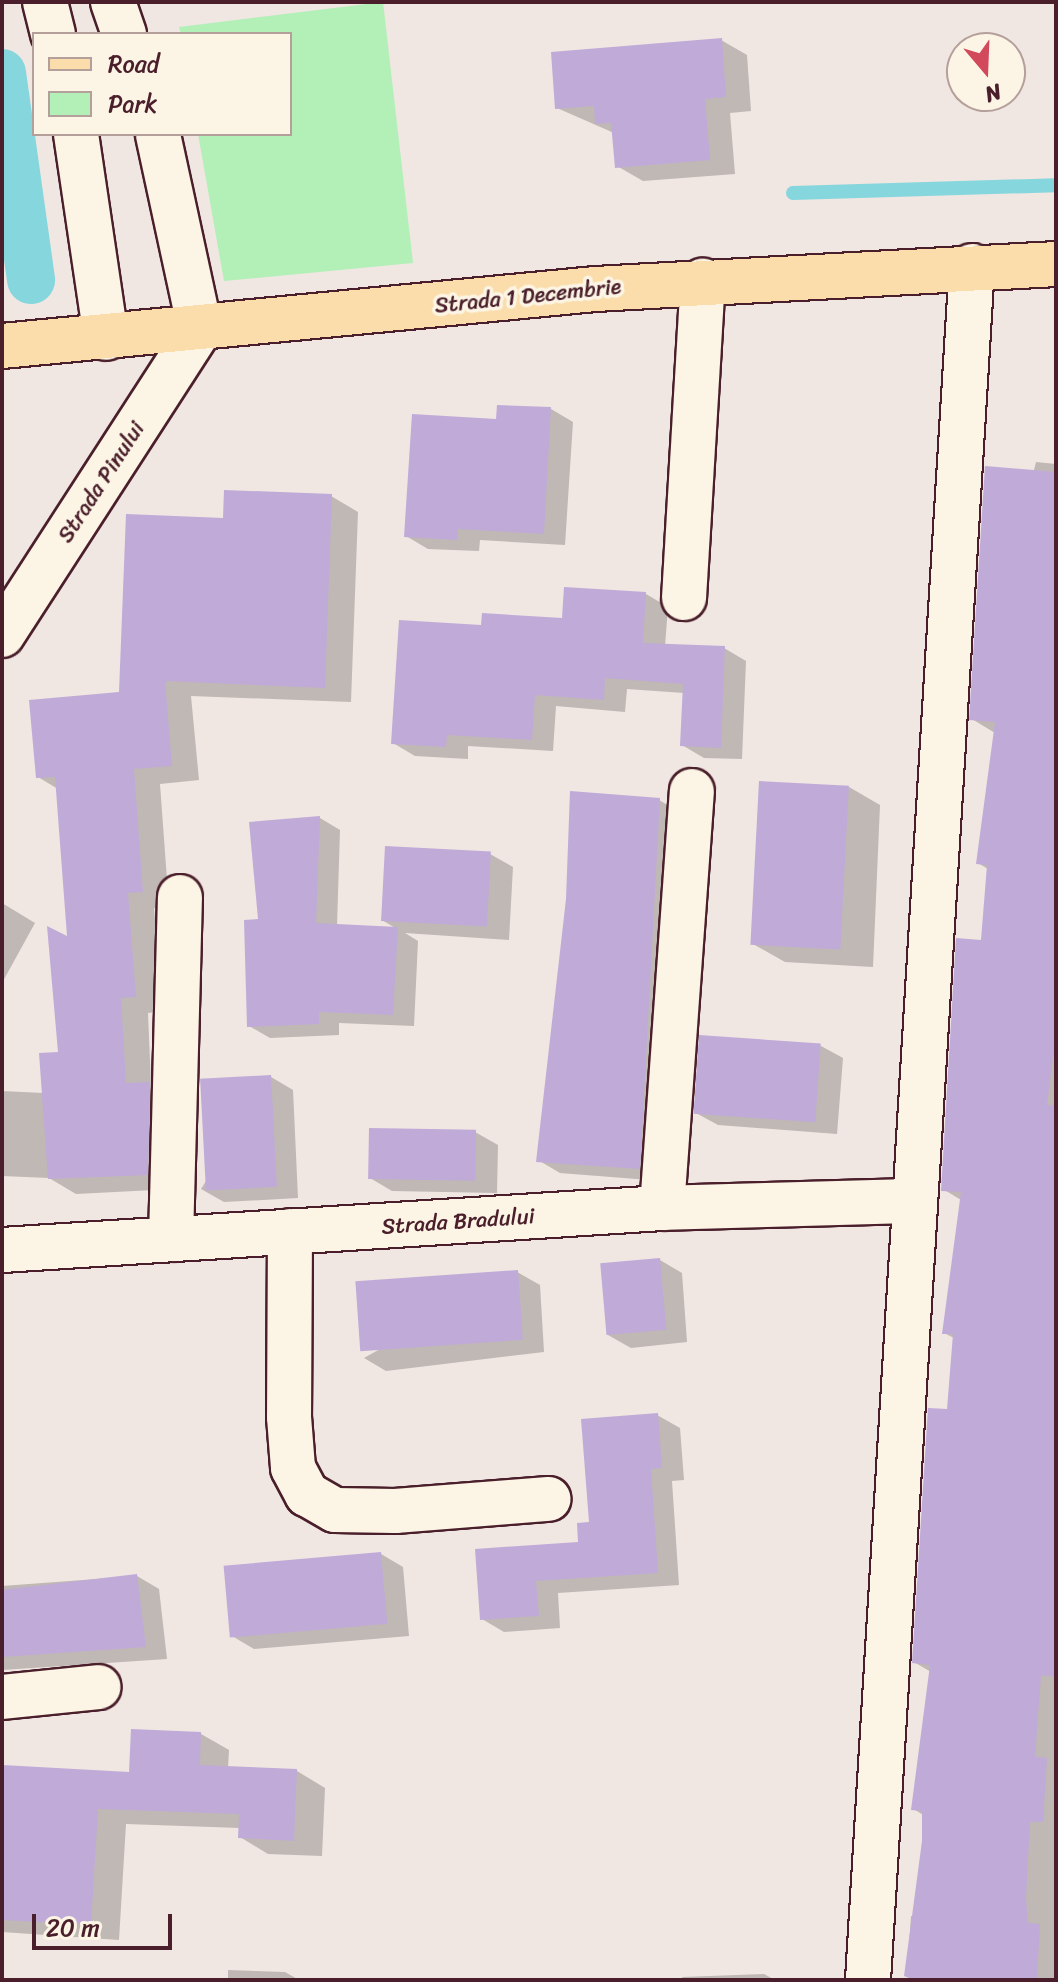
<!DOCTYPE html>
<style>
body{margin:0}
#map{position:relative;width:1058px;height:1982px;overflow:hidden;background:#f0e6e2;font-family:Sriracha,sans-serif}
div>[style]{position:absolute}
.green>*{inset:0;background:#b2f0b7}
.shadow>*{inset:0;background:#0003}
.stream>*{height:14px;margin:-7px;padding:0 7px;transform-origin:7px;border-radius:7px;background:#85d6dd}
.canal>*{height:48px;margin:-24px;padding:0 24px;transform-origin:24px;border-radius:24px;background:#85d6dd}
.building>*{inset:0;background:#c0aad8;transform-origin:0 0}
.roads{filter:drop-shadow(2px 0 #4a1f2b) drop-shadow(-2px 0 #4a1f2b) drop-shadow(0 2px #4a1f2b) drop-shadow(0 -2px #4a1f2b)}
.minor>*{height:44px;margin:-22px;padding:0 22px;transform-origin:22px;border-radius:22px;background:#fcf5e5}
.major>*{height:44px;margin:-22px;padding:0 22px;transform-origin:22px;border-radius:22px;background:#fbddab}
span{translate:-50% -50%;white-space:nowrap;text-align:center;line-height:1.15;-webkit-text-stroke:7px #fcf5e5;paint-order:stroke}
.street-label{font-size:22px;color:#4a1f2b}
.frame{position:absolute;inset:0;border:4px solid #4a1f2b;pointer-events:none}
.legend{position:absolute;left:32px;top:32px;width:260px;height:104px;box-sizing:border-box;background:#fcf5e5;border:2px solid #b59f9b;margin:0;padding:10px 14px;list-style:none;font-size:24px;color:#4a1f2b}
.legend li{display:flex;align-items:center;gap:16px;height:40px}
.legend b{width:40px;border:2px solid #b59f9b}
.north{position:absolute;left:946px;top:32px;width:80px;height:80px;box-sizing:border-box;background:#fcf5e5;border:2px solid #b59f9b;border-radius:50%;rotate:161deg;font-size:22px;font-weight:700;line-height:32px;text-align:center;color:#4a1f2b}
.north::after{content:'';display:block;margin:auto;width:28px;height:36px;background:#d1495b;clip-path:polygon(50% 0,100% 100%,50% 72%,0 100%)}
.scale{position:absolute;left:32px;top:1914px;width:140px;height:36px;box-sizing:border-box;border:4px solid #4a1f2b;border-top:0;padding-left:10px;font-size:24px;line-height:28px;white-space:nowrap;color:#4a1f2b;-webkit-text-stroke:6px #fcf5e5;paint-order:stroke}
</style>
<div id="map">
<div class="green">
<div style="clip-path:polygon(383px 2px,413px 263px,224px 281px,198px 134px,290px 134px,290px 34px,181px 34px,179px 27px)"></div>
</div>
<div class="shadow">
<div style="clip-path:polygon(721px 40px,747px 55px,751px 111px,730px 113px,735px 174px,643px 181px,617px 166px,614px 133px,557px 108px)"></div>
<div style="clip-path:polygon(551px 409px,573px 422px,565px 545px,480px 540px,479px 551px,428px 549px,406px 536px,498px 421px)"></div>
<div style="clip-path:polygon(1036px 462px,1056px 464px,1056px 1980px,916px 1980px,907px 1975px,911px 1916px,920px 1916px,923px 1815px,914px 1809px,931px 1672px,914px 1662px,949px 1411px,954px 1338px,944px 1333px,961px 1200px,943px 1189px,983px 942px,988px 869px,978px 863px,995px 733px,972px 719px)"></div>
<div style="clip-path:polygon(331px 496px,358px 512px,351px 702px,191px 696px,199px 780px,160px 784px,169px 907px,154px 908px,163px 1011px,148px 1013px,151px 1085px,176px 1099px,174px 1189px,76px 1194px,49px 1178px,2px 1176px,2px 1091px,43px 1093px,60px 1054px,69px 940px,58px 789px,38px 777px,121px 694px,225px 520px)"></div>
<div style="clip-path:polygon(646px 594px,668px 607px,665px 646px,724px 648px,746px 661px,742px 759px,704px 758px,682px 745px,684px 693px,627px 689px,625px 712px,556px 706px,553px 751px,468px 746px,468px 759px,415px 756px,393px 743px,483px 627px,564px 620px)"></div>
<div style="clip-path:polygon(849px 787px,880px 805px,873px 967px,785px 962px,753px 944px)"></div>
<div style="clip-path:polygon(659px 800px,681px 813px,662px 1181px,560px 1173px,538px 1160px)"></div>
<div style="clip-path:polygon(320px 818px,340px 830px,337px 926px,397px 929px,382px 920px,490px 854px,513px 867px,509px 940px,405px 933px,418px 941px,414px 1026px,339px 1023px,339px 1035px,270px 1038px,249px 1026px,260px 921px)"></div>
<div style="clip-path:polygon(2px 903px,35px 923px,2px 983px)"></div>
<div style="clip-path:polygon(821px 1046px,843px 1058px,837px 1134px,718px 1125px,696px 1113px)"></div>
<div style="clip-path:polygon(271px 1077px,293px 1090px,298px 1198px,224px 1202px,201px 1189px)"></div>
<div style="clip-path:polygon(475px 1132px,498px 1145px,497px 1193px,392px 1191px,370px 1178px)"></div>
<div style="clip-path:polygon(660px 1260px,682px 1273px,687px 1342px,631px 1348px,608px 1335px)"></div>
<div style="clip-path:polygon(517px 1272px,540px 1285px,544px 1352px,386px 1371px,364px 1358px)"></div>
<div style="clip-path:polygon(657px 1415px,680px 1428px,684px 1480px,672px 1481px,679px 1585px,558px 1593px,560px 1628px,504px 1632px,482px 1619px,580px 1544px)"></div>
<div style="clip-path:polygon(381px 1554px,403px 1567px,409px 1636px,254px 1649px,232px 1636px)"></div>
<div style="clip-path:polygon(137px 1576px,159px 1589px,167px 1659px,2px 1670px,2px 1586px)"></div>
<div style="clip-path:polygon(201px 1734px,229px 1750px,228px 1768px,297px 1771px,325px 1788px,322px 1856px,268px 1854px,240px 1837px,240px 1828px,126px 1824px,119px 1940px,2px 1932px,2px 1767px,131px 1774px)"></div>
<div style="clip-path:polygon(228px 1970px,285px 1972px,299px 1980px,228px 1980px)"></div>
<div style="clip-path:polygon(764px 1974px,775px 1980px,683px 1980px,682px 1977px)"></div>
</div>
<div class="stream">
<div style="left:793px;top:193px;width:263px;rotate:-1.7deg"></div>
</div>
<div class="canal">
<div style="left:2px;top:73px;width:209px;rotate:82deg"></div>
</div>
<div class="building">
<div style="clip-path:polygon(722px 38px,726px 97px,705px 99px,710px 160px,615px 168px,611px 123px,595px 124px,594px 106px,555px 109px,551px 52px)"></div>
<div style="clip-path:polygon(497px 405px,551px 407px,544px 534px,458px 529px,457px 540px,404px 537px,412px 414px,496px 419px)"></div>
<div style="clip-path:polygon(985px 466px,1056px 472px,1056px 1033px,1047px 1105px,1056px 1106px,1056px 1677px,1041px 1675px,1035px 1757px,1047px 1758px,1043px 1822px,1030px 1822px,1026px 1898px,1028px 1923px,1040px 1924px,1037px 1980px,914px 1980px,904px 1976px,922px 1841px,922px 1811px,911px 1810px,930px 1665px,912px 1663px,928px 1408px,947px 1409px,953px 1334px,942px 1334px,961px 1192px,941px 1191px,956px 938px,981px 940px,987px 865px,976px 864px,995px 722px,969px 720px)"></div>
<div style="clip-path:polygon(224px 490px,332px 494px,325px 688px,165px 681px,172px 766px,134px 769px,143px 892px,128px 893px,136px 997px,121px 998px,126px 1083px,150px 1082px,148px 1175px,48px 1179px,39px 1053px,58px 1052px,47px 926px,67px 936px,55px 777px,36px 778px,29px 700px,119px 692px,126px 514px,223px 518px)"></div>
<div style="clip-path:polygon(564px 587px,646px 592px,643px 643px,725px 646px,721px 748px,680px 746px,683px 684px,605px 678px,604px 700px,535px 695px,532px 740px,447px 735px,446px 747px,391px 744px,399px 620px,481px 625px,482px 613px,562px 618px)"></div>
<div style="left:759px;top:781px;width:90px;height:164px;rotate:3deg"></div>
<div style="clip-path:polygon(570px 791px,660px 798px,640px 1169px,536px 1162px,566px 899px)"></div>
<div style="clip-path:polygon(320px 816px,316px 923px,398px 927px,393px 1015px,319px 1012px,319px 1024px,247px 1027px,244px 920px,258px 919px,249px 822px)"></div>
<div style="left:385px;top:846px;width:106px;height:75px;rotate:3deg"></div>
<div style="left:699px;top:1035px;width:122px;height:79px;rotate:4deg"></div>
<div style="left:271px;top:1075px;width:112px;height:71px;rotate:87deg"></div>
<div style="left:369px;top:1128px;width:107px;height:51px;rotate:1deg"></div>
<div style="left:660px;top:1258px;width:72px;height:60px;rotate:85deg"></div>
<div style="left:518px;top:1270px;width:70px;height:163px;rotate:86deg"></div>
<div style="clip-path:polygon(658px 1413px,662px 1468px,651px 1469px,658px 1573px,536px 1581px,539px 1616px,480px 1620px,475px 1549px,578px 1542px,577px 1523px,589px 1522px,581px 1419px)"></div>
<div style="left:381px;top:1552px;width:72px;height:158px;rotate:85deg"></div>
<div style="clip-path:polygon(137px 1574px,146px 1647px,2px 1657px,2px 1590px)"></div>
<div style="clip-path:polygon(131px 1729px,201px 1732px,200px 1765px,297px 1769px,294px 1841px,238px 1838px,239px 1814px,98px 1809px,91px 1925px,2px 1920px,2px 1765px,129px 1772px)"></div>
</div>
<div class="roads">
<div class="minor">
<div style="left:45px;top:2px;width:33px;rotate:76deg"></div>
<div style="left:113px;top:2px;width:34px;rotate:71deg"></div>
<div style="left:76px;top:134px;width:206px;rotate:81.6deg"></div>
<div style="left:684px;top:598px;width:318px;rotate:-86.6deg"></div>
<div style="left:2px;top:635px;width:364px;rotate:-57.1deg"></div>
<div style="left:200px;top:329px;width:199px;rotate:-102.2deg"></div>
<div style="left:662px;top:1208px;width:418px;rotate:-85.9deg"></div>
<div style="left:290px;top:1231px;width:186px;rotate:90.3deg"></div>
<div style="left:289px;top:1417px;width:51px;rotate:85.5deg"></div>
<div style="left:293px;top:1468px;width:30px;rotate:62deg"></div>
<div style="left:307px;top:1494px;width:32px;rotate:30deg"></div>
<div style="left:335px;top:1510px;width:60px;rotate:1deg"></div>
<div style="left:395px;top:1511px;width:154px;rotate:-4.5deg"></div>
<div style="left:171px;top:1239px;width:342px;rotate:-88.5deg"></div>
<div style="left:2px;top:1250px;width:661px;rotate:-3.64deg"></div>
<div style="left:662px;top:1208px;width:253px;rotate:-1.6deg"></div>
<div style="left:2px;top:1697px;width:97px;rotate:-5.9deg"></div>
<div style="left:868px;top:1980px;width:1717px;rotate:-86.53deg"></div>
</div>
<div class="major">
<div style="left:2px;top:346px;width:596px;rotate:-5.49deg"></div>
<div style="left:595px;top:289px;width:462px;rotate:-3.1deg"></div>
</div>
</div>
<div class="street-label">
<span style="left:528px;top:296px;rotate:-6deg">Strada 1 Decembrie</span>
<span style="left:101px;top:482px;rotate:-57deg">Strada Pinului</span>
<span style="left:458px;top:1221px;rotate:-4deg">Strada Bradului</span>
</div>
<div class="frame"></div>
<ul class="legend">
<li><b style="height:10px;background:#fbddab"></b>Road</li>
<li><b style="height:22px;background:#b2f0b7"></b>Park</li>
</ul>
<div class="north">N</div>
<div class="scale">20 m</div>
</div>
